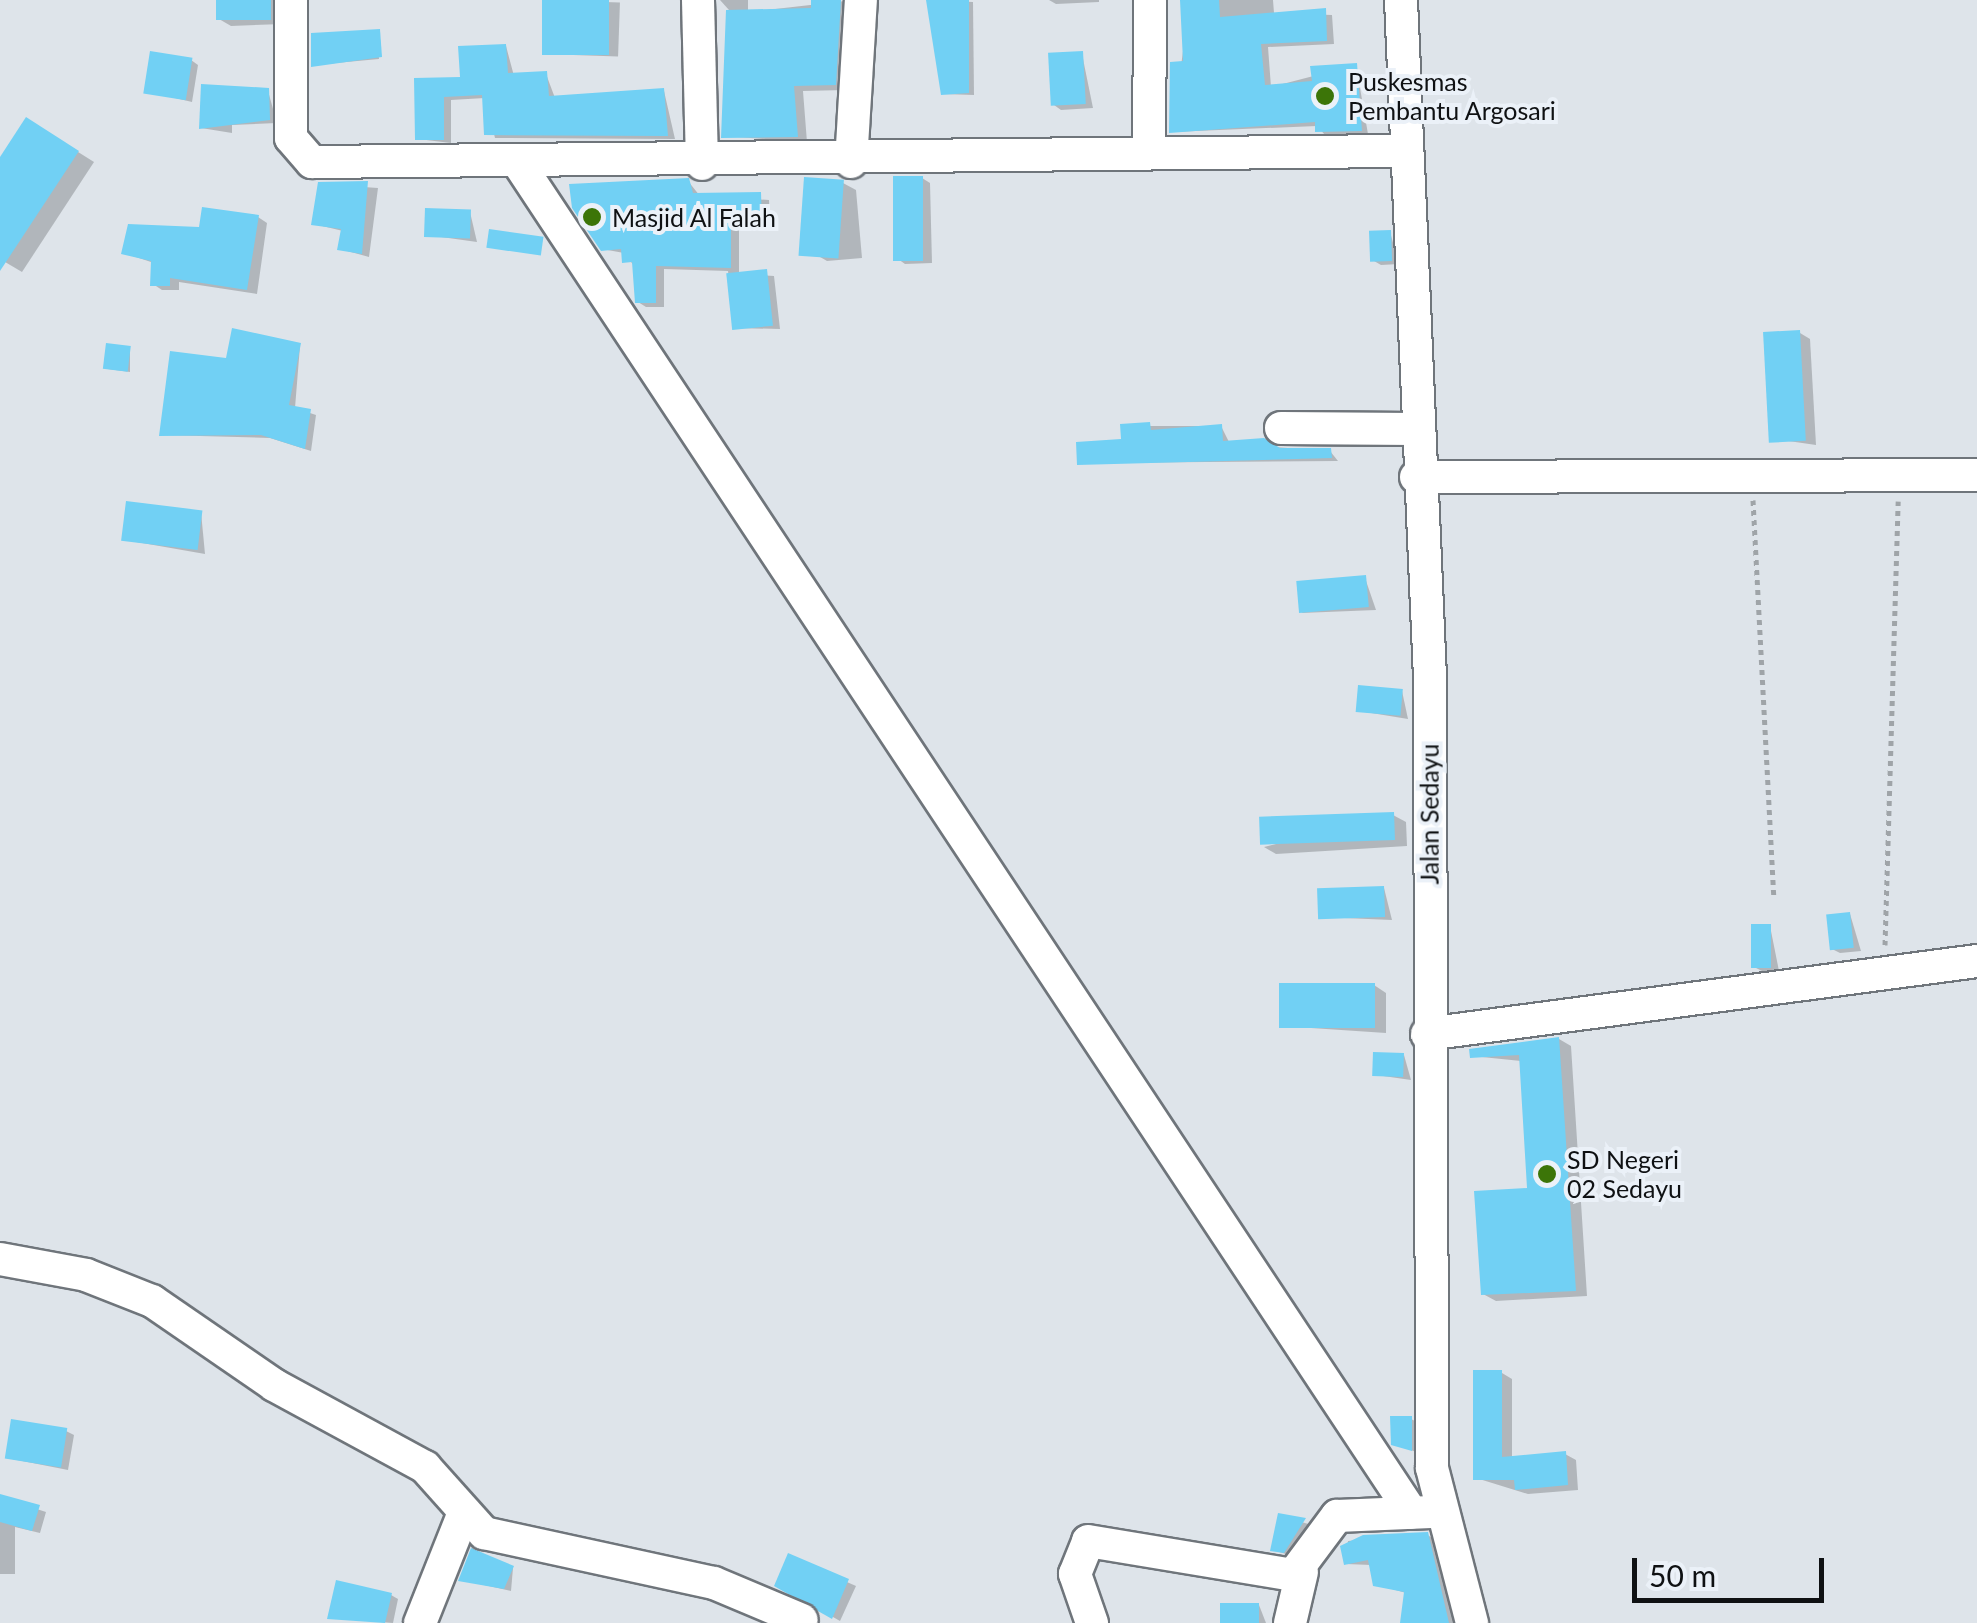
<!DOCTYPE html>
<style>
body{margin:0}
#map{position:relative;width:1977px;height:1623px;overflow:hidden;background:#dee4ea;font-family:Lato,sans-serif}
div>[style]{position:absolute}
.shadow>*{inset:0;background:#0003;transform-origin:0 0}
.building>*{inset:0;background:#71d0f4;transform-origin:0 0}
.path>*{height:5px;margin-top:-2.5px;transform-origin:0;background:repeating-linear-gradient(90deg,#9fa4a8 0 5px,transparent 0 10px)}
.roads{filter:drop-shadow(2px 0 #6f757b) drop-shadow(-2px 0 #6f757b) drop-shadow(0 2px #6f757b) drop-shadow(0 -2px #6f757b)}
.minor>*{height:32px;margin:-16px;padding:0 16px;transform-origin:16px;border-radius:16px;background:#fff}
.dots>*{width:28px;height:28px;translate:-50% -50%;box-sizing:border-box;border:5px solid #ebf1f8;border-radius:50%}
span{translate:-50% -50%;white-space:nowrap;text-align:center;line-height:1.15;-webkit-text-stroke:8px #ebf1f8;paint-order:stroke}
.poi-label{font-size:25px;color:#0f1113}
.left{translate:0 -50%;text-align:left}
.street-label{font-size:25px;color:#0f1113}
.scale{position:absolute;left:1632px;top:1558px;width:192px;height:45px;box-sizing:border-box;border:5px solid #0f1113;border-top:0;padding-left:12px;font-size:30px;line-height:35px;white-space:nowrap;color:#0f1113;-webkit-text-stroke:8px #ebf1f8;paint-order:stroke}
</style>
<div id="map">
<div class="shadow">
<div style="clip-path:polygon(218px 0,284px 0,283px 24px,231px 26px,219px 19px)"></div>
<div style="left:545px;top:0;width:75px;height:54px;rotate:2deg"></div>
<div style="clip-path:polygon(720px 0,748px 0,748px 12px,854px 0,845px 90px,803px 91px,807px 142px,724px 136px,729px 10px)"></div>
<div style="clip-path:polygon(929px 0,973px 2px,974px 95px,943px 94px)"></div>
<div style="clip-path:polygon(1049px 0,1099px 0,1099px 2px,1056px 4px)"></div>
<div style="clip-path:polygon(1190px 0,1273px 0,1274px 13px,1332px 15px,1334px 44px,1268px 47px,1271px 87px,1356px 65px,1368px 134px,1325px 135px,1317px 126px,1172px 132px)"></div>
<div style="clip-path:polygon(377px 32px,379px 59px,314px 65px)"></div>
<div style="clip-path:polygon(506px 46px,514px 76px,546px 74px,555px 98px,664px 91px,675px 139px,495px 138px,485px 98px,451px 100px,451px 143px,418px 139px,417px 81px,462px 80px)"></div>
<div style="clip-path:polygon(1082px 54px,1093px 108px,1061px 110px,1054px 105px)"></div>
<div style="clip-path:polygon(191px 60px,198px 65px,192px 102px,146px 91px)"></div>
<div style="clip-path:polygon(268px 91px,277px 123px,232px 125px,232px 133px,201px 128px)"></div>
<div style="clip-path:polygon(43px 130px,94px 162px,22px 272px,0 259px,0 162px)"></div>
<div style="clip-path:polygon(922px 178px,930px 183px,932px 263px,905px 264px,898px 259px)"></div>
<div style="clip-path:polygon(688px 181px,700px 196px,769px 200px,770px 229px,739px 230px,739px 274px,774px 276px,780px 329px,734px 328px,728px 271px,664px 269px,664px 307px,646px 307px,638px 302px,635px 267px,624px 253px,602px 249px)"></div>
<div style="clip-path:polygon(843px 183px,856px 190px,862px 258px,827px 261px,815px 254px)"></div>
<div style="clip-path:polygon(321px 184px,378px 188px,369px 257px,340px 249px,343px 231px,314px 224px)"></div>
<div style="clip-path:polygon(470px 212px,477px 242px,427px 235px)"></div>
<div style="clip-path:polygon(258px 217px,267px 223px,257px 294px,179px 282px,179px 290px,162px 290px,153px 284px,154px 263px,124px 253px)"></div>
<div style="clip-path:polygon(1390px 232px,1399px 264px,1381px 265px,1374px 261px)"></div>
<div style="clip-path:polygon(1800px 333px,1810px 339px,1816px 445px,1774px 439px)"></div>
<div style="clip-path:polygon(300px 346px,295px 408px,316px 415px,311px 451px,270px 438px,162px 435px,228px 361px)"></div>
<div style="clip-path:polygon(130px 349px,130px 372px,108px 369px)"></div>
<div style="clip-path:polygon(1122px 426px,1221px 426px,1230px 444px,1330px 451px,1338px 461px,1080px 463px,1123px 441px)"></div>
<div style="clip-path:polygon(201px 512px,205px 554px,125px 540px)"></div>
<div style="clip-path:polygon(1365px 578px,1376px 610px,1301px 613px)"></div>
<div style="clip-path:polygon(1402px 691px,1408px 719px,1359px 711px)"></div>
<div style="clip-path:polygon(1393px 815px,1406px 822px,1407px 846px,1276px 854px,1264px 847px)"></div>
<div style="clip-path:polygon(1384px 888px,1392px 920px,1320px 917px)"></div>
<div style="clip-path:polygon(1850px 914px,1861px 951px,1840px 953px,1832px 949px)"></div>
<div style="clip-path:polygon(1770px 926px,1779px 971px,1762px 971px,1754px 967px)"></div>
<div style="clip-path:polygon(1374px 985px,1386px 993px,1386px 1033px,1281px 1026px)"></div>
<div style="clip-path:polygon(1559px 1039px,1571px 1046px,1587px 1296px,1496px 1301px,1483px 1294px,1530px 1190px,1521px 1061px,1472px 1056px)"></div>
<div style="clip-path:polygon(1404px 1055px,1411px 1080px,1376px 1075px)"></div>
<div style="clip-path:polygon(1502px 1373px,1512px 1379px,1512px 1459px,1565px 1454px,1576px 1460px,1578px 1490px,1528px 1494px,1476px 1478px)"></div>
<div style="clip-path:polygon(1411px 1419px,1419px 1423px,1419px 1453px,1394px 1444px)"></div>
<div style="clip-path:polygon(66px 1431px,74px 1435px,68px 1470px,7px 1458px)"></div>
<div style="clip-path:polygon(0 1497px,46px 1512px,40px 1533px,15px 1527px,15px 1574px,0 1574px)"></div>
<div style="clip-path:polygon(1280px 1516px,1312px 1525px,1292px 1556px,1273px 1550px)"></div>
<div style="clip-path:polygon(1427px 1535px,1435px 1539px,1454px 1623px,1402px 1623px,1406px 1593px,1375px 1584px,1371px 1565px,1346px 1564px,1348px 1541px)"></div>
<div style="clip-path:polygon(790px 1557px,856px 1586px,840px 1621px,777px 1585px)"></div>
<div style="clip-path:polygon(513px 1568px,511px 1591px,462px 1580px)"></div>
<div style="clip-path:polygon(391px 1595px,398px 1599px,393px 1623px,330px 1618px)"></div>
<div style="clip-path:polygon(1259px 1605px,1266px 1623px,1222px 1623px)"></div>
</div>
<div class="building">
<div style="left:216px;top:0;width:55px;height:20px"></div>
<div style="left:542px;top:0;width:67px;height:55px"></div>
<div style="clip-path:polygon(811px 0,841px 0,836px 85px,794px 86px,798px 137px,721px 138px,726px 10px,811px 8px)"></div>
<div style="clip-path:polygon(926px 0,969px 0,969px 93px,941px 95px)"></div>
<div style="clip-path:polygon(1180px 0,1219px 0,1220px 17px,1326px 8px,1327px 41px,1261px 44px,1265px 85px,1312px 81px,1310px 66px,1357px 63px,1362px 131px,1315px 132px,1315px 122px,1169px 133px,1170px 62px,1183px 61px)"></div>
<div style="clip-path:polygon(380px 29px,382px 57px,311px 67px,311px 33px)"></div>
<div style="clip-path:polygon(506px 44px,508px 73px,547px 71px,549px 96px,664px 88px,668px 136px,484px 135px,482px 95px,444px 97px,444px 140px,415px 140px,414px 78px,460px 77px,458px 46px)"></div>
<div style="left:150px;top:51px;width:43px;height:43px;rotate:9deg"></div>
<div style="left:1083px;top:51px;width:53px;height:35px;rotate:87deg"></div>
<div style="clip-path:polygon(201px 84px,269px 88px,270px 120px,199px 129px)"></div>
<div style="clip-path:polygon(26px 117px,79px 151px,0 271px,0 157px)"></div>
<div style="left:893px;top:176px;width:30px;height:85px"></div>
<div style="left:804px;top:177px;width:40px;height:79px;rotate:4deg"></div>
<div style="clip-path:polygon(689px 178px,693px 193px,761px 192px,762px 225px,731px 226px,731px 268px,656px 266px,656px 303px,635px 303px,632px 262px,622px 263px,621px 249px,601px 251px,572px 208px,569px 184px)"></div>
<div style="clip-path:polygon(368px 181px,362px 254px,337px 250px,341px 229px,311px 225px,318px 182px)"></div>
<div style="clip-path:polygon(202px 207px,259px 215px,247px 290px,170px 278px,170px 286px,150px 286px,151px 261px,121px 254px,128px 224px,199px 227px)"></div>
<div style="left:425px;top:208px;width:46px;height:29px;rotate:2deg"></div>
<div style="left:489px;top:229px;width:55px;height:19px;rotate:8deg"></div>
<div style="left:1391px;top:230px;width:31px;height:22px;rotate:88deg"></div>
<div style="left:767px;top:269px;width:57px;height:41px;rotate:84deg"></div>
<div style="clip-path:polygon(232px 328px,301px 343px,289px 405px,311px 409px,305px 449px,261px 435px,159px 436px,170px 351px,226px 358px)"></div>
<div style="left:1800px;top:330px;width:111px;height:37px;rotate:87deg"></div>
<div style="left:106px;top:343px;width:25px;height:26px;rotate:7deg"></div>
<div style="clip-path:polygon(1150px 422px,1151px 430px,1222px 424px,1223px 441px,1264px 438px,1280px 448px,1331px 448px,1332px 458px,1077px 465px,1076px 442px,1121px 439px,1120px 424px)"></div>
<div style="left:126px;top:501px;width:77px;height:40px;rotate:7deg"></div>
<div style="left:1366px;top:575px;width:32px;height:70px;rotate:85deg"></div>
<div style="left:1358px;top:685px;width:45px;height:27px;rotate:5deg"></div>
<div style="left:1394px;top:812px;width:28px;height:135px;rotate:88deg"></div>
<div style="left:1384px;top:886px;width:31px;height:67px;rotate:88deg"></div>
<div style="left:1850px;top:912px;width:36px;height:24px;rotate:84deg"></div>
<div style="left:1751px;top:924px;width:20px;height:44px"></div>
<div style="left:1279px;top:983px;width:96px;height:45px"></div>
<div style="clip-path:polygon(1559px 1037px,1576px 1291px,1481px 1295px,1474px 1191px,1527px 1188px,1519px 1055px,1470px 1058px,1469px 1049px)"></div>
<div style="left:1373px;top:1052px;width:31px;height:24px;rotate:2deg"></div>
<div style="clip-path:polygon(1473px 1370px,1502px 1370px,1502px 1457px,1566px 1451px,1568px 1485px,1515px 1490px,1514px 1480px,1473px 1480px)"></div>
<div style="clip-path:polygon(1390px 1416px,1412px 1416px,1412px 1451px,1391px 1445px)"></div>
<div style="left:11px;top:1419px;width:57px;height:40px;rotate:9deg"></div>
<div style="clip-path:polygon(0 1494px,40px 1505px,32px 1531px,0 1522px)"></div>
<div style="clip-path:polygon(1278px 1513px,1306px 1518px,1284px 1553px,1270px 1551px)"></div>
<div style="clip-path:polygon(1428px 1532px,1449px 1623px,1400px 1623px,1404px 1592px,1373px 1586px,1368px 1560px,1344px 1565px,1340px 1546px,1363px 1535px)"></div>
<div style="clip-path:polygon(471px 1548px,514px 1566px,504px 1589px,458px 1581px)"></div>
<div style="clip-path:polygon(788px 1553px,849px 1579px,832px 1619px,774px 1586px)"></div>
<div style="clip-path:polygon(336px 1580px,392px 1593px,385px 1623px,327px 1619px)"></div>
<div style="left:1220px;top:1603px;width:39px;height:20px"></div>
</div>
<div class="path">
<div style="left:1753px;top:500px;width:396px;rotate:87deg"></div>
<div style="left:1885px;top:945px;width:444px;rotate:-88.3deg"></div>
</div>
<div class="roads">
<div class="minor">
<div style="left:291px;top:0;width:138px;rotate:90deg"></div>
<div style="left:291px;top:138px;width:32px;rotate:49deg"></div>
<div style="left:312px;top:162px;width:1094px;rotate:-0.58deg"></div>
<div style="left:698px;top:0;width:164px;rotate:88.6deg"></div>
<div style="left:1401px;top:0;width:679px;rotate:87.55deg"></div>
<div style="left:1430px;top:678px;width:790px;rotate:89.85deg"></div>
<div style="left:1432px;top:1468px;width:160px;rotate:75.5deg"></div>
<div style="left:1149px;top:152px;width:152px;rotate:-89.6deg"></div>
<div style="left:517px;top:161px;width:1621px;rotate:56.5deg"></div>
<div style="left:851px;top:162px;width:162px;rotate:-86.5deg"></div>
<div style="left:1281px;top:428px;width:133px;rotate:0.4deg"></div>
<div style="left:1416px;top:477px;width:561px;rotate:-0.2deg"></div>
<div style="left:1427px;top:1034px;width:555px;rotate:-7.56deg"></div>
<div style="left:0;top:1259px;width:87px;rotate:10.5deg"></div>
<div style="left:86px;top:1275px;width:71px;rotate:21.5deg"></div>
<div style="left:152px;top:1301px;width:148px;rotate:34.5deg"></div>
<div style="left:274px;top:1385px;width:172px;rotate:28.5deg"></div>
<div style="left:425px;top:1467px;width:89px;rotate:48.2deg"></div>
<div style="left:484px;top:1533px;width:235px;rotate:12.3deg"></div>
<div style="left:714px;top:1583px;width:95px;rotate:22.8deg"></div>
<div style="left:420px;top:1623px;width:116px;rotate:-68.3deg"></div>
<div style="left:1092px;top:1623px;width:52px;rotate:-109.1deg"></div>
<div style="left:1075px;top:1574px;width:35px;rotate:-68deg"></div>
<div style="left:1088px;top:1541px;width:208px;rotate:9.4deg"></div>
<div style="left:1293px;top:1575px;width:74px;rotate:-53.3deg"></div>
<div style="left:1337px;top:1516px;width:94px;rotate:-2.4deg"></div>
<div style="left:1290px;top:1623px;width:52px;rotate:-76.8deg"></div>
</div>
</div>
<div class="dots">
<div style="left:1325px;top:96px;background:#3c7508"></div>
<div style="left:592px;top:217px;background:#3c7508"></div>
<div style="left:1547px;top:1174px;background:#3c7508"></div>
</div>
<div class="poi-label">
<span class="left" style="left:1348px;top:96px">Puskesmas<br>Pembantu Argosari</span>
<span class="left" style="left:612px;top:217px">Masjid Al Falah</span>
<span class="left" style="left:1567px;top:1174px">SD Negeri<br>02 Sedayu</span>
</div>
<div class="street-label">
<span style="left:1429px;top:814px;rotate:-90deg">Jalan Sedayu</span>
</div>
<div class="scale">50 m</div>
</div>
